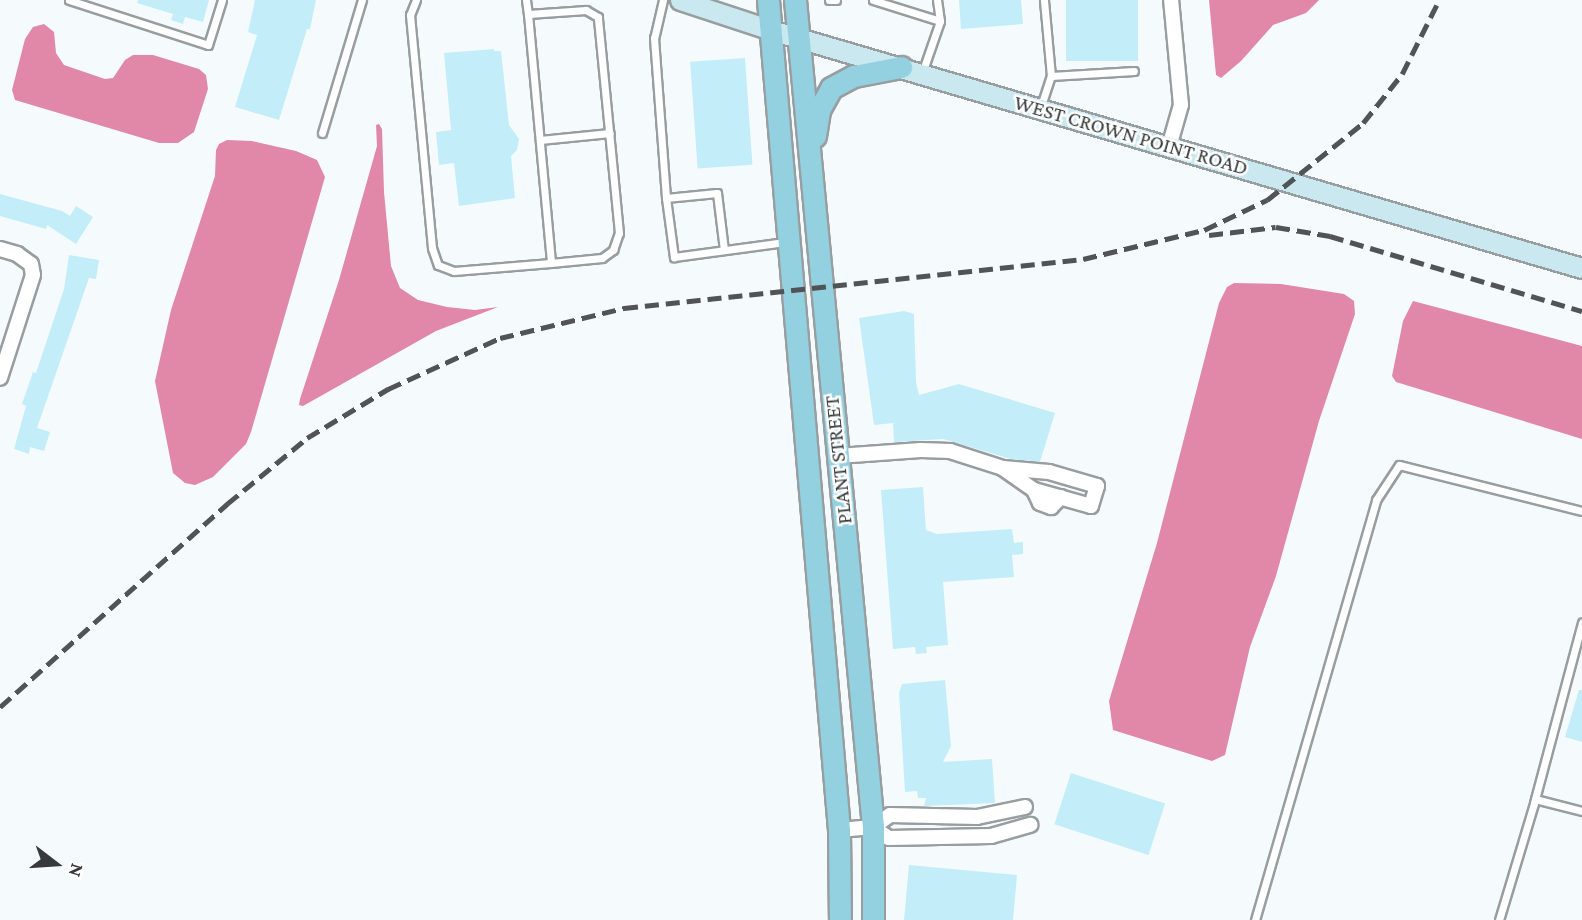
<!DOCTYPE html>
<style>
body{margin:0}
#map{position:relative;width:1582px;height:920px;overflow:hidden;background:#f5fbfd;font-family:"Crimson Pro",serif}
div>[style]{position:absolute}
.water>*{inset:0;background:#e187a8}
.building>*{inset:0;background:#c3edf9;transform-origin:0 0}
.roads{filter:drop-shadow(2px 0 #989ea0) drop-shadow(-2px 0 #989ea0) drop-shadow(0 2px #989ea0) drop-shadow(0 -2px #989ea0)}
.lane>*{height:7px;margin:-3.5px;padding:0 3.5px;transform-origin:3.5px;border-radius:3.5px;background:#fff}
.street>*{height:14px;margin:-7px;padding:0 7px;transform-origin:7px;border-radius:7px;background:#fff}
.secondary>*{height:19px;margin:-9.5px;padding:0 9.5px;transform-origin:9.5px;border-radius:9.5px;background:#c9e8ef}
.primary>*{height:21px;margin:-10.5px;padding:0 10.5px;transform-origin:10.5px;border-radius:10.5px;background:#93d0e0}
.rail>*{height:4.5px;margin-top:-2.25px;transform-origin:0;background:repeating-linear-gradient(90deg,#515455 0 14px,transparent 0 21px)}
span{translate:-50% -50%;white-space:nowrap;text-align:center;line-height:1.15;-webkit-text-stroke:5px #fff;paint-order:stroke}
.street-label{font-size:21px;color:#373a3a}
.north{position:absolute;left:21px;top:829px;width:70px;height:70px;-webkit-text-stroke:5px #fff;paint-order:stroke;rotate:107deg;font-size:19px;font-weight:700;line-height:28px;text-align:center;color:#373a3a}
.north::after{content:'';display:block;margin:auto;width:24px;height:32px;background:#373a3a;clip-path:polygon(50% 0,100% 100%,50% 72%,0 100%)}
</style>
<div id="map">
<div class="water">
<div style="clip-path:polygon(1209px 0,1319px 0,1306px 13px,1273px 25px,1241px 61px,1221px 78px,1216px 75px)"></div>
<div style="clip-path:polygon(44px 24px,54px 32px,56px 53px,64px 65px,105px 79px,113px 78px,125px 60px,133px 55px,153px 55px,199px 69px,206px 75px,208px 89px,194px 132px,178px 143px,159px 143px,15px 100px,12px 90px,25px 39px,33px 27px)"></div>
<div style="clip-path:polygon(379px 124px,382px 129px,384px 192px,391px 266px,400px 288px,418px 300px,447px 307px,475px 310px,498px 307px,436px 331px,303px 406px,299px 405px,300px 399px,339px 280px,377px 146px,376px 125px)"></div>
<div style="clip-path:polygon(227px 140px,252px 141px,296px 151px,317px 160px,325px 177px,251px 432px,246px 444px,213px 477px,195px 485px,185px 483px,173px 473px,155px 381px,171px 310px,215px 176px,216px 150px,219px 144px)"></div>
<div style="clip-path:polygon(1234px 283px,1281px 284px,1344px 294px,1354px 301px,1355px 314px,1319px 421px,1276px 576px,1250px 647px,1225px 755px,1212px 761px,1113px 730px,1109px 701px,1157px 543px,1219px 303px,1227px 287px)"></div>
<div style="clip-path:polygon(1413px 301px,1582px 346px,1582px 439px,1396px 382px,1392px 376px,1403px 321px)"></div>
</div>
<div class="building">
<div style="clip-path:polygon(138px 0,209px 0,203px 22px,185px 17px,183px 24px,171px 20px,173px 14px,137px 3px)"></div>
<div style="clip-path:polygon(255px 0,316px 0,310px 29px,307px 29px,279px 120px,235px 107px,257px 35px,248px 32px)"></div>
<div style="clip-path:polygon(959px 0,1021px 0,1023px 24px,961px 29px)"></div>
<div style="left:1066px;top:0;width:72px;height:61px"></div>
<div style="clip-path:polygon(494px 49px,494px 51px,501px 51px,509px 125px,519px 139px,517px 150px,511px 156px,515px 198px,459px 206px,454px 163px,439px 165px,436px 132px,451px 130px,444px 53px)"></div>
<div style="left:745px;top:58px;width:107px;height:55px;rotate:86deg"></div>
<div style="clip-path:polygon(0 194px,62px 211px,70px 216px,76px 206px,93px 217px,76px 244px,47px 225px,46px 229px,0 216px)"></div>
<div style="clip-path:polygon(69px 255px,99px 260px,96px 279px,89px 278px,37px 428px,50px 432px,44px 451px,30px 447px,29px 454px,14px 449px,26px 406px,22px 404px,33px 372px,36px 373px,64px 289px)"></div>
<div style="clip-path:polygon(904px 311px,914px 314px,916px 383px,919px 395px,959px 384px,1055px 413px,1040px 462px,1011px 459px,943px 439px,894px 442px,893px 423px,874px 425px,859px 318px)"></div>
<div style="clip-path:polygon(923px 487px,926px 530px,937px 534px,1012px 529px,1014px 543px,1023px 542px,1023px 554px,1012px 555px,1014px 577px,943px 582px,948px 645px,926px 647px,927px 653px,916px 654px,915px 647px,893px 649px,881px 490px)"></div>
<div style="clip-path:polygon(945px 680px,951px 746px,943px 762px,992px 759px,995px 803px,924px 806px,926px 798px,918px 798px,917px 791px,905px 792px,899px 693px,902px 684px)"></div>
<div style="clip-path:polygon(1579px 690px,1582px 690px,1582px 742px,1565px 737px)"></div>
<div style="left:1071px;top:773px;width:99px;height:54px;rotate:18deg"></div>
<div style="clip-path:polygon(909px 865px,1017px 875px,1013px 920px,904px 920px)"></div>
</div>
<div class="roads">
<div class="lane">
<div style="left:69px;top:0;width:146px;rotate:17.9deg"></div>
<div style="left:208px;top:45px;width:47px;rotate:-72.7deg"></div>
<div style="left:416px;top:0;width:16px;rotate:112deg"></div>
<div style="left:410px;top:15px;width:234px;rotate:84.6deg"></div>
<div style="left:432px;top:248px;width:18px;rotate:71deg"></div>
<div style="left:438px;top:265px;width:17px;rotate:21deg"></div>
<div style="left:454px;top:271px;width:97px;rotate:-4.7deg"></div>
<div style="left:551px;top:263px;width:51px;rotate:-5.6deg"></div>
<div style="left:602px;top:258px;width:14px;rotate:-36deg"></div>
<div style="left:613px;top:250px;width:18px;rotate:-71deg"></div>
<div style="left:619px;top:233px;width:217px;rotate:-95.6deg"></div>
<div style="left:598px;top:17px;width:14px;rotate:-150deg"></div>
<div style="left:586px;top:10px;width:58px;rotate:176.1deg"></div>
<div style="left:528px;top:14px;width:250px;rotate:84.7deg"></div>
<div style="left:526px;top:0;width:14px;rotate:82deg"></div>
<div style="left:663px;top:0;width:39px;rotate:103deg"></div>
<div style="left:654px;top:38px;width:160px;rotate:85.7deg"></div>
<div style="left:666px;top:198px;width:60px;rotate:82.3deg"></div>
<div style="left:674px;top:257px;width:112px;rotate:-7.7deg"></div>
<div style="left:829px;top:0;width:7px"></div>
<div style="left:873px;top:0;width:70px;rotate:17.4deg"></div>
<div style="left:922px;top:73px;width:55px;rotate:-70.9deg"></div>
<div style="left:940px;top:21px;width:21px;rotate:-98deg"></div>
<div style="left:1051px;top:76px;width:83px;rotate:-3.4deg"></div>
<div style="left:1041px;top:106px;width:32px;rotate:-72deg"></div>
<div style="left:1051px;top:76px;width:76px;rotate:-95.3deg"></div>
<div style="left:322px;top:133px;width:139px;rotate:-73.3deg"></div>
<div style="left:540px;top:140px;width:70px;rotate:-5.7deg"></div>
<div style="left:666px;top:198px;width:51px;rotate:-5.6deg"></div>
<div style="left:717px;top:193px;width:57px;rotate:83deg"></div>
<div style="left:1535px;top:799px;width:49px;rotate:14.3deg"></div>
<div style="left:1255px;top:920px;width:437px;rotate:-73.9deg"></div>
<div style="left:1376px;top:500px;width:42px;rotate:-56.7deg"></div>
<div style="left:1399px;top:465px;width:189px;rotate:14.1deg"></div>
<div style="left:1499px;top:920px;width:122px;rotate:-73.3deg"></div>
<div style="left:1534px;top:803px;width:187px;rotate:-75.1deg"></div>
</div>
<div class="street">
<div style="left:1169px;top:147px;width:44px;rotate:-74.1deg"></div>
<div style="left:1181px;top:105px;width:105px;rotate:-95.4deg"></div>
<div style="left:0;top:249px;width:18px;rotate:16deg"></div>
<div style="left:17px;top:254px;width:17px;rotate:36deg"></div>
<div style="left:31px;top:264px;width:11px;rotate:80deg"></div>
<div style="left:33px;top:275px;width:108px;rotate:107.8deg"></div>
<div style="left:838px;top:456px;width:83px;rotate:-4.1deg"></div>
<div style="left:921px;top:450px;width:29px;rotate:2deg"></div>
<div style="left:950px;top:451px;width:56px;rotate:17.8deg"></div>
<div style="left:1003px;top:468px;width:46px;rotate:5deg"></div>
<div style="left:1049px;top:472px;width:50px;rotate:16.3deg"></div>
<div style="left:1097px;top:486px;width:21px;rotate:107deg"></div>
<div style="left:1091px;top:506px;width:59px;rotate:-164.3deg"></div>
<div style="left:1034px;top:490px;width:38px;rotate:-145deg"></div>
<div style="left:1034px;top:490px;width:14px;rotate:65deg"></div>
<div style="left:1040px;top:503px;width:12px;rotate:20deg"></div>
<div style="left:1051px;top:507px;width:14px;rotate:-45deg"></div>
<div style="left:873px;top:827px;width:19px;rotate:35deg"></div>
<div style="left:889px;top:838px;width:102px;rotate:-1.1deg"></div>
<div style="left:991px;top:836px;width:41px;rotate:-15.8deg"></div>
<div style="left:839px;top:830px;width:34px;rotate:-5deg"></div>
<div style="left:873px;top:827px;width:21px;rotate:-35deg"></div>
<div style="left:890px;top:815px;width:87px;rotate:1.3deg"></div>
<div style="left:977px;top:817px;width:49px;rotate:-11.8deg"></div>
</div>
<div class="secondary">
<div style="left:680px;top:0;width:96px;rotate:18.2deg"></div>
<div style="left:771px;top:30px;width:845px;rotate:16.36deg"></div>
</div>
<div class="primary">
<div style="left:768px;top:0;width:833px;rotate:85.11deg"></div>
<div style="left:839px;top:830px;width:90px;rotate:89.4deg"></div>
<div style="left:795px;top:0;width:831px;rotate:84.61deg"></div>
<div style="left:873px;top:827px;width:93px;rotate:90deg"></div>
<div style="left:815px;top:136px;width:26px;rotate:-81deg"></div>
<div style="left:819px;top:110px;width:25px;rotate:-61deg"></div>
<div style="left:831px;top:88px;width:26px;rotate:-28deg"></div>
<div style="left:854px;top:76px;width:48px;rotate:-10.8deg"></div>
</div>
</div>
<div class="rail">
<div style="left:1209px;top:235px;width:67px;rotate:-6.8deg"></div>
<div style="left:1276px;top:227px;width:55px;rotate:9.5deg"></div>
<div style="left:1330px;top:236px;width:263px;rotate:16.6deg"></div>
<div style="left:0;top:707px;width:305px;rotate:-41.8deg"></div>
<div style="left:227px;top:504px;width:104px;rotate:-39.5deg"></div>
<div style="left:307px;top:438px;width:95px;rotate:-31.2deg"></div>
<div style="left:388px;top:389px;width:123px;rotate:-24.5deg"></div>
<div style="left:500px;top:338px;width:128px;rotate:-13.6deg"></div>
<div style="left:624px;top:308px;width:462px;rotate:-6.1deg"></div>
<div style="left:1083px;top:259px;width:124px;rotate:-13.5deg"></div>
<div style="left:1204px;top:230px;width:70px;rotate:-25.5deg"></div>
<div style="left:1267px;top:200px;width:123px;rotate:-38.7deg"></div>
<div style="left:1363px;top:123px;width:63px;rotate:-51.5deg"></div>
<div style="left:1402px;top:74px;width:83px;rotate:-63.4deg"></div>
</div>
<div class="street-label">
<span style="left:1131px;top:135px;rotate:16deg">WEST CROWN POINT ROAD</span>
<span style="left:838px;top:460px;rotate:-96deg">PLANT STREET</span>
</div>
<div class="north">N</div>
</div>
